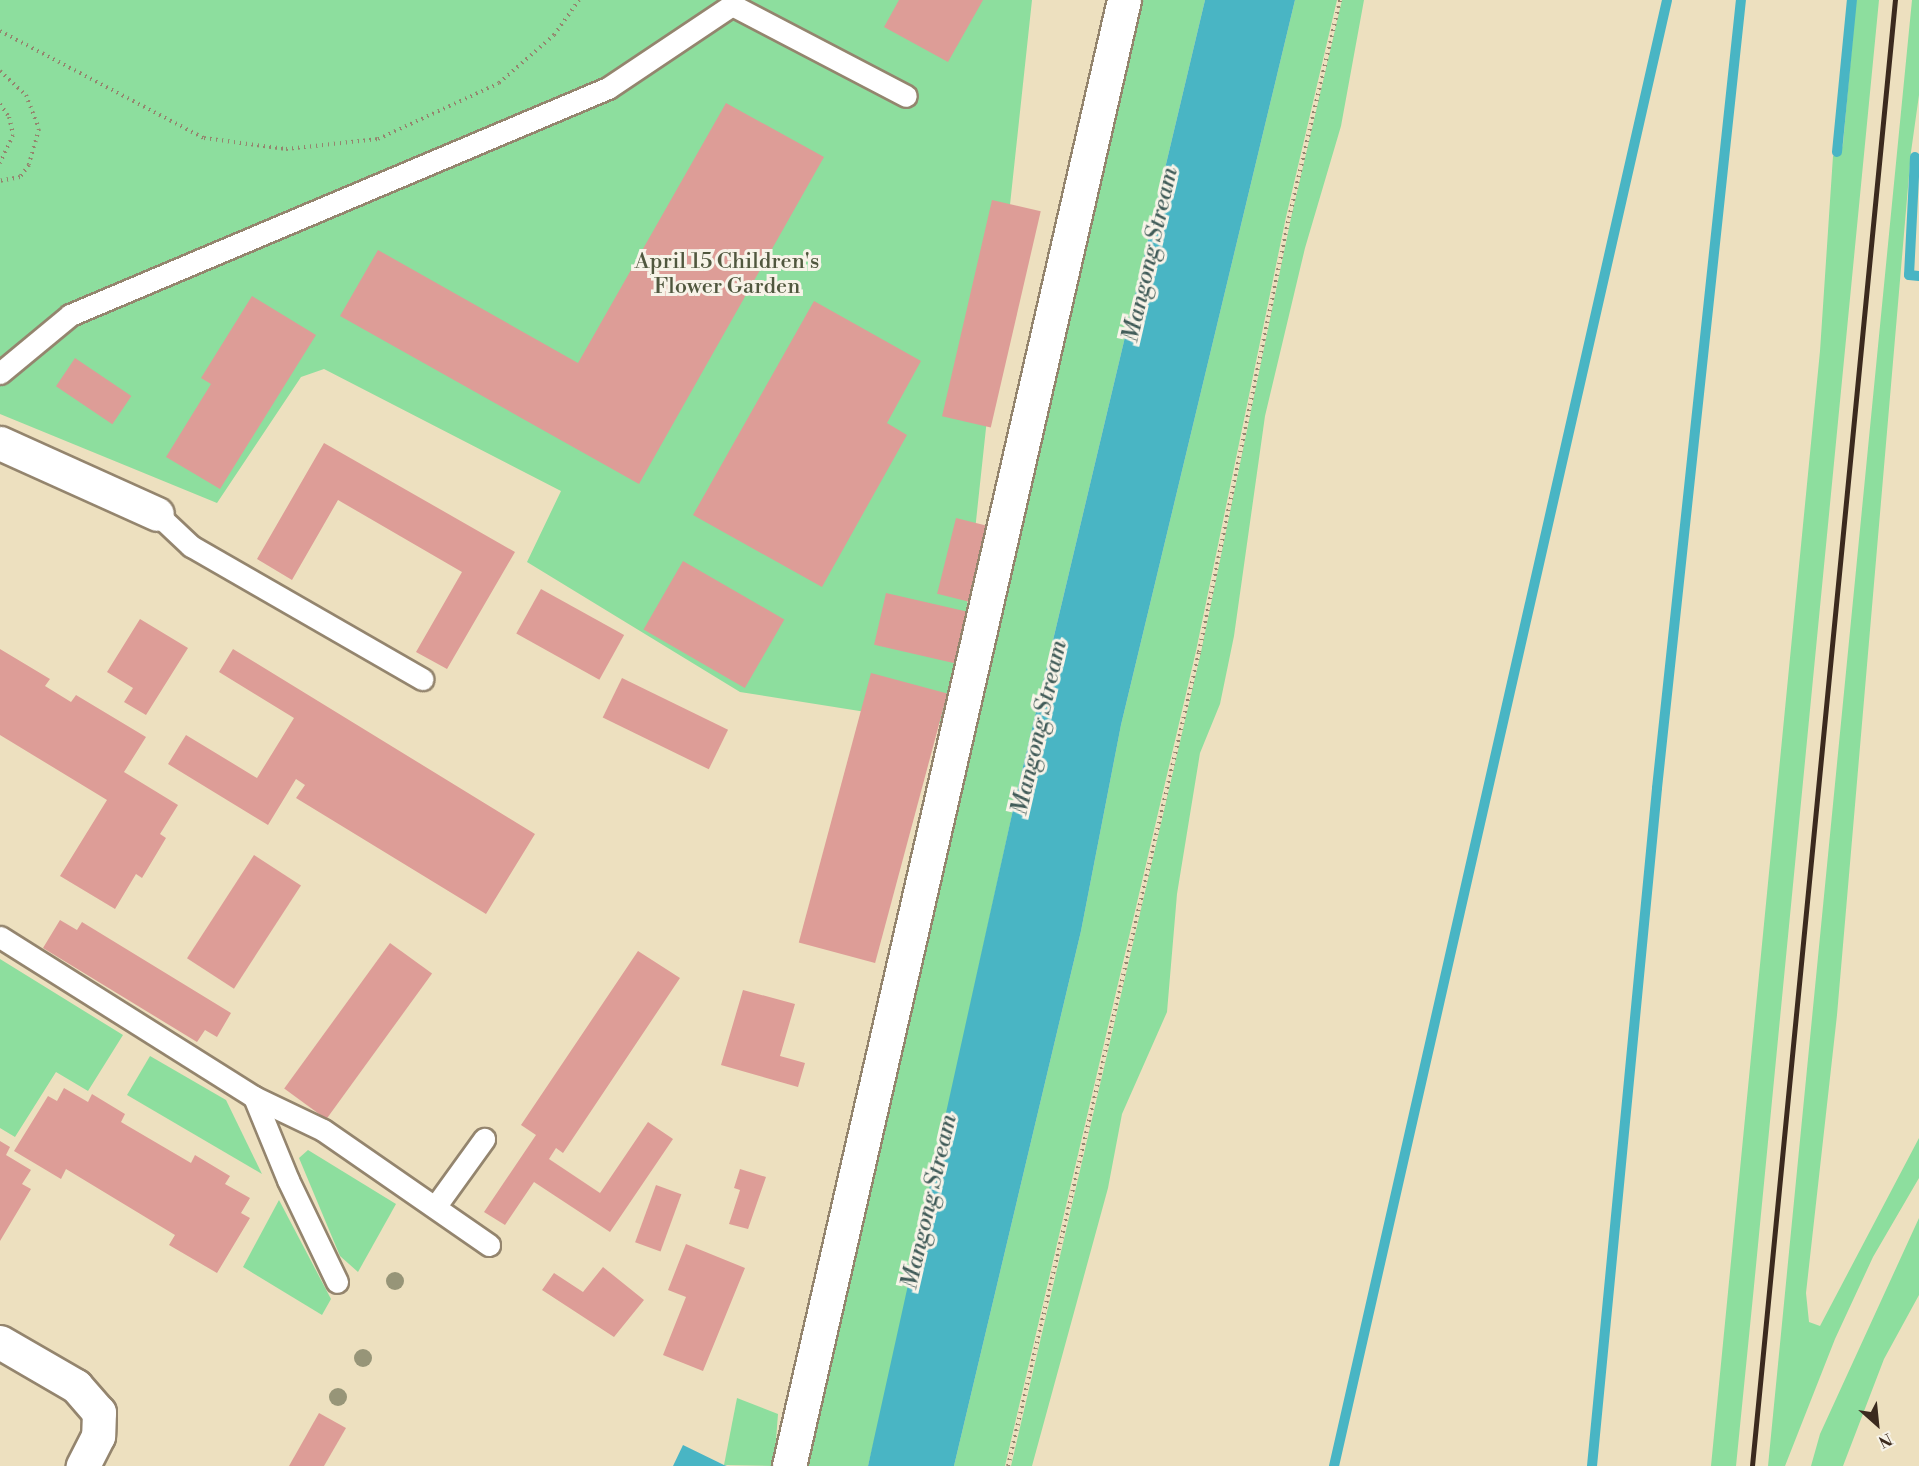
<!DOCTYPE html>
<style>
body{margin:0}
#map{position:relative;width:1919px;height:1466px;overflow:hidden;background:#ede0bf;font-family:"Libre Bodoni",serif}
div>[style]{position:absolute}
.green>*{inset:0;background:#8dde9e}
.water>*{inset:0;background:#49b5c4}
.stream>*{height:10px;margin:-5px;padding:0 5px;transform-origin:5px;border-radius:5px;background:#49b5c4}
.building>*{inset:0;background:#dd9d97;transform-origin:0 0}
.path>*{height:4px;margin-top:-2px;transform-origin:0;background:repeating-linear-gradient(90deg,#94856e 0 1.5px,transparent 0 6px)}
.roads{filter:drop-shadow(2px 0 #94856e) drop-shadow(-2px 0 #94856e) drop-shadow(0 2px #94856e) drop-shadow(0 -2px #94856e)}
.service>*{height:21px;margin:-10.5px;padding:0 10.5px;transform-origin:10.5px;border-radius:10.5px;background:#fff}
.minor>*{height:33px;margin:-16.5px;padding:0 16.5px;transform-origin:16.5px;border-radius:16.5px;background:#fff}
.rail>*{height:4.5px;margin:-2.25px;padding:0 2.25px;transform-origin:2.25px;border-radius:2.25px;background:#3b2a1e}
.trees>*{width:18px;height:18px;margin:-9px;border-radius:50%;background:#979578}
span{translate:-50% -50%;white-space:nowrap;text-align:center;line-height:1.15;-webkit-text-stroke:6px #f7f3e8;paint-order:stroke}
.park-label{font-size:22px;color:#50573e}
.water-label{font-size:24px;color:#405b58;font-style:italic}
.north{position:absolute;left:1847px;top:1394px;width:60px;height:60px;-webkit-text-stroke:4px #f7f3e8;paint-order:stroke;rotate:153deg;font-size:16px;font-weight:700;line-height:24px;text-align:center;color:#3b2a1e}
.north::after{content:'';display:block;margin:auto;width:21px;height:27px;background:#3b2a1e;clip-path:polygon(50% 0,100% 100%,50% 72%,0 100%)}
</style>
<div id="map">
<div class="green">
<div style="clip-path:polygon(0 0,1032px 0,954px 726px,740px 692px,527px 562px,561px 491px,324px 369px,301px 377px,217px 503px,0 414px)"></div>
<div style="clip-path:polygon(1140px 0,1205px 0,1016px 796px,888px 1385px,868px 1466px,801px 1466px,1042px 408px)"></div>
<div style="clip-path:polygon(1295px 0,1337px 0,1286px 217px,1196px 651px,1005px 1466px,954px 1466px,1081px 931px,1121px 725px)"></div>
<div style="clip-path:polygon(1342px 0,1364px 0,1341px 126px,1305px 248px,1265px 416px,1234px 636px,1220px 704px,1200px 753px,1177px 894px,1167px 1012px,1122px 1114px,1108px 1188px,1032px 1466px,1011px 1466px,1201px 652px,1291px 218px)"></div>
<div style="clip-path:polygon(1856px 0,1879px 0,1754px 1286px,1736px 1466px,1711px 1466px,1820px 351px,1833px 156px,1840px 155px,1843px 144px)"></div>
<div style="clip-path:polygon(1912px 0,1919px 0,1919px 95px,1911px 152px,1837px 1015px,1806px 1293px,1809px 1322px,1820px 1326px,1919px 1138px,1919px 1178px,1873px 1257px,1835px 1339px,1785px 1466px,1768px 1466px)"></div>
<div style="clip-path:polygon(0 959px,123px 1035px,88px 1091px,56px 1072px,15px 1137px,0 1128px)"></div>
<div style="clip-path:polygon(150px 1056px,226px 1100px,262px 1174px,127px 1095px)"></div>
<div style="clip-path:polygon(308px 1150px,396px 1204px,358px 1272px,340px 1256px,299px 1158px)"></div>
<div style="clip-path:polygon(279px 1200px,331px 1299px,322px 1315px,243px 1267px)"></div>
<div style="clip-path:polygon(1919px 1218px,1919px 1295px,1884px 1359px,1843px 1466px,1811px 1466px,1820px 1434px)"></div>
<div style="clip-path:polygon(737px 1398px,778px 1414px,774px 1466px,724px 1465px)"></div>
</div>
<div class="water">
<div style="clip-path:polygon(1205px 0,1295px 0,1121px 725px,1081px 931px,954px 1466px,868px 1466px,1016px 796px)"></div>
<div style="clip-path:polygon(683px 1445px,724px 1465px,727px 1466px,673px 1466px)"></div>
</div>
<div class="stream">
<div style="left:1837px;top:152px;width:153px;rotate:-84.4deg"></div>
<div style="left:1915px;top:157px;width:118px;rotate:92.9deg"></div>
<div style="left:1909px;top:275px;width:10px;rotate:6deg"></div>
<div style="left:1334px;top:1466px;width:1503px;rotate:-77.2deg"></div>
<div style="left:1592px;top:1466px;width:681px;rotate:-84.52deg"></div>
<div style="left:1657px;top:788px;width:792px;rotate:-83.92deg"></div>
</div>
<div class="building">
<div style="clip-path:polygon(899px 0,983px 0,948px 62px,884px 27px)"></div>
<div style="clip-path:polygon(726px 103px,824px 157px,639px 484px,340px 316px,378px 250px,578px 363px)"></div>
<div style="left:992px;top:200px;width:50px;height:222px;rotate:13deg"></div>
<div style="clip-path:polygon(252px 296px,316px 335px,220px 489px,166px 457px,211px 384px,201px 378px)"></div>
<div style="clip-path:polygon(814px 301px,921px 361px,887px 423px,907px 435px,822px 587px,693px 515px)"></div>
<div style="left:75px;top:358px;width:68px;height:34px;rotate:34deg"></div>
<div style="clip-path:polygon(324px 443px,515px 552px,447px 669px,416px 652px,462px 572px,338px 500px,292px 580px,257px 559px)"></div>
<div style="left:956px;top:518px;width:37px;height:78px;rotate:14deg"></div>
<div style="left:683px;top:561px;width:117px;height:79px;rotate:30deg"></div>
<div style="left:541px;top:589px;width:95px;height:51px;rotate:29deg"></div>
<div style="left:886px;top:593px;width:86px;height:53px;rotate:13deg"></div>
<div style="clip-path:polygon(140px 619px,188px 648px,146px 715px,124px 702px,133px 688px,107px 672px)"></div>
<div style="clip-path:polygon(0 649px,50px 679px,45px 686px,71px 702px,76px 695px,146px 737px,124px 772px,178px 805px,160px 834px,166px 838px,142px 878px,136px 874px,115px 909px,60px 876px,107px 800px,0 735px)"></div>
<div style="clip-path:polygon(233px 649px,535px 834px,486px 914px,296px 798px,305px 785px,296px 779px,268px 825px,168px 764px,186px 735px,257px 778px,294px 718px,219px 672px)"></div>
<div style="left:871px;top:673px;width:79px;height:279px;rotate:15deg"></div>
<div style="left:622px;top:678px;width:118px;height:44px;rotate:26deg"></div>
<div style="left:254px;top:855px;width:56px;height:123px;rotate:33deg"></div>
<div style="clip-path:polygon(60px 920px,77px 930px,82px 922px,231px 1013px,217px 1037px,205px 1030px,197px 1042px,43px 948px)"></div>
<div style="left:390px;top:943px;width:52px;height:180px;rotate:36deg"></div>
<div style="clip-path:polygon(638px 951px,680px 978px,563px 1153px,556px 1148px,549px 1159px,600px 1193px,648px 1122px,673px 1139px,610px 1232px,534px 1182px,505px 1225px,484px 1212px,536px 1135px,521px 1125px)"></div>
<div style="clip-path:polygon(743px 990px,795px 1004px,780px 1056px,805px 1063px,798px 1087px,721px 1065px)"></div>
<div style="clip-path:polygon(64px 1088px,88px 1102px,92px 1094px,125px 1114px,121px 1122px,191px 1163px,195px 1155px,230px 1176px,225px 1184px,250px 1198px,241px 1213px,250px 1218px,217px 1273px,169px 1245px,175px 1235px,66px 1169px,61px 1179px,14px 1151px,48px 1096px,57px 1101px)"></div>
<div style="clip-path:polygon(0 1141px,10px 1147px,6px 1155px,31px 1170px,22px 1184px,31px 1189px,0 1241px)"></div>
<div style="clip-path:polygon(740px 1169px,766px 1177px,748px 1229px,729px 1224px,740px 1190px,734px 1188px)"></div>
<div style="left:656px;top:1185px;width:27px;height:61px;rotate:20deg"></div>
<div style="clip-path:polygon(686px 1244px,745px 1268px,703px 1371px,663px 1355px,686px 1297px,668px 1290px)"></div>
<div style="clip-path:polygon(603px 1267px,644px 1300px,614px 1337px,542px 1290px,554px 1273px,583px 1292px)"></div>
<div style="clip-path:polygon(319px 1413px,346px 1428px,324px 1466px,289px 1466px)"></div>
</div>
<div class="path">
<div style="left:0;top:31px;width:230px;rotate:27.7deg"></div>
<div style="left:204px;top:138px;width:83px;rotate:7.6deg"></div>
<div style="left:286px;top:149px;width:93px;rotate:-6.2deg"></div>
<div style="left:378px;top:139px;width:133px;rotate:-24.8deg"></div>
<div style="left:499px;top:83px;width:73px;rotate:-41.1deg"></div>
<div style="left:554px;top:35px;width:43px;rotate:-54.5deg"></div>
<div style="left:0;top:71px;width:35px;rotate:43deg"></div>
<div style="left:26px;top:95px;width:36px;rotate:69deg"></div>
<div style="left:39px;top:129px;width:37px;rotate:106deg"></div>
<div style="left:29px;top:165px;width:15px;rotate:127deg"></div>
<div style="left:20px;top:177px;width:20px;rotate:169deg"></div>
<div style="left:0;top:104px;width:16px;rotate:55deg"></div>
<div style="left:9px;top:117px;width:18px;rotate:77deg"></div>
<div style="left:13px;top:135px;width:31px;rotate:115deg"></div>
<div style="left:1008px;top:1466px;width:836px;rotate:-76.79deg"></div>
<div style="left:1199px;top:652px;width:443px;rotate:-78.3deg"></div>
<div style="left:1289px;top:218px;width:224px;rotate:-76.8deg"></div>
</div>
<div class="roads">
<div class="service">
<div style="left:0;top:373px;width:91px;rotate:-39.6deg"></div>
<div style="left:70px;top:315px;width:584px;rotate:-22.88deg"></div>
<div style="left:608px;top:88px;width:149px;rotate:-33.8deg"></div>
<div style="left:732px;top:5px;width:196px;rotate:27.6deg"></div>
<div style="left:157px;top:514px;width:47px;rotate:43.3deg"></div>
<div style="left:191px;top:546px;width:267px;rotate:29.9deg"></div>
<div style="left:0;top:937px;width:300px;rotate:32.2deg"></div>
<div style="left:254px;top:1097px;width:90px;rotate:67.7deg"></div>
<div style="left:288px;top:1180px;width:113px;rotate:64.3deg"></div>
<div style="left:254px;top:1097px;width:76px;rotate:25.6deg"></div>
<div style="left:323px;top:1130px;width:202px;rotate:34.7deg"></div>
<div style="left:435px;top:1207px;width:84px;rotate:-54.2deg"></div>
</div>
<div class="minor">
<div style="left:0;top:443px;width:172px;rotate:24.3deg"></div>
<div style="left:0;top:1342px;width:88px;rotate:30.1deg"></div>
<div style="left:76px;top:1386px;width:35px;rotate:49deg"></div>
<div style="left:99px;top:1412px;width:24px;rotate:92deg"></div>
<div style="left:98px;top:1436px;width:34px;rotate:117deg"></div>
<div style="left:789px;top:1466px;width:1504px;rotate:-77.13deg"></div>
</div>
</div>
<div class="rail">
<div style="left:1752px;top:1466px;width:1473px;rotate:-84.43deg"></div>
</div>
<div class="trees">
<div style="left:395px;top:1281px"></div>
<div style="left:363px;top:1358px"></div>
<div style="left:338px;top:1397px"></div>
</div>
<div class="park-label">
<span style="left:727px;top:274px">April 15 Children's<br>Flower Garden</span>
</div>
<div class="water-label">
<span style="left:1151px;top:255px;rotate:-77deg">Mangong Stream</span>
<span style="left:1040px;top:728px;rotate:-77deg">Mangong Stream</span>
<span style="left:930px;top:1202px;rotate:-77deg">Mangong Stream</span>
</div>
<div class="north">N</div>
</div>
